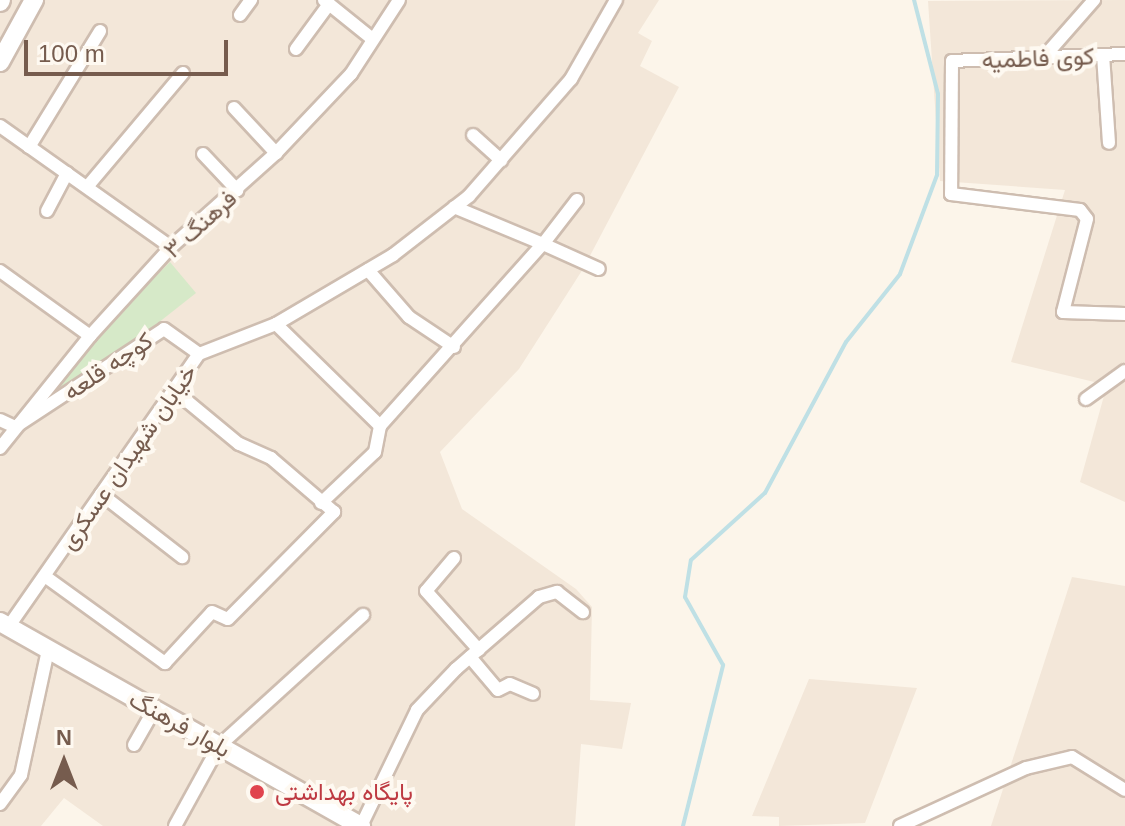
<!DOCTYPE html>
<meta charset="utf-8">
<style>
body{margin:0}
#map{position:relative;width:1125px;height:826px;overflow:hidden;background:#fcf5ea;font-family:Helvetica,Vazirmatn,sans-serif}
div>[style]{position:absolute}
.residential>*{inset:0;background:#f3e7d9}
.green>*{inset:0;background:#d6e9c8}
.stream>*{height:4px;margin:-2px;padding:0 2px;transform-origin:2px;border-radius:2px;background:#bfe0e5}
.roads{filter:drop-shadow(2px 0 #cebdb0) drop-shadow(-2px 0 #cebdb0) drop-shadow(0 2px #cebdb0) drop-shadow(0 -2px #cebdb0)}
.minor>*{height:12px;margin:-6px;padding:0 6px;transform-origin:6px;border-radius:6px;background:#fff}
.secondary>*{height:18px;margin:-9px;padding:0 9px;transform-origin:9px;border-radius:9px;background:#fff}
.dots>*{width:22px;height:22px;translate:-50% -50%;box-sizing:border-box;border:4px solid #fef9f1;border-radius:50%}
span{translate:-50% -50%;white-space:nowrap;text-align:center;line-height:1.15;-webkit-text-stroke:8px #fef9f1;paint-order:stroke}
.street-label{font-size:24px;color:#765c4e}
.health-label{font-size:24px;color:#be3a42}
.left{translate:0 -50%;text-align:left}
.north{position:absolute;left:24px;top:722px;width:80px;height:80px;-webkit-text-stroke:6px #fef9f1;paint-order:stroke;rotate:0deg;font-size:22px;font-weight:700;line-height:32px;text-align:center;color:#765c4e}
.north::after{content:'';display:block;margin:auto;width:28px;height:36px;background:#765c4e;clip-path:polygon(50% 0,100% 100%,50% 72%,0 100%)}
.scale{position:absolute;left:24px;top:40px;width:204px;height:36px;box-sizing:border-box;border:4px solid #765c4e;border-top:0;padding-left:10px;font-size:24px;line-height:28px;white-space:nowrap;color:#765c4e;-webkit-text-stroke:6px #fef9f1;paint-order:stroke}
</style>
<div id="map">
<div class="residential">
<div style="clip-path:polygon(0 0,659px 0,638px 33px,652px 41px,640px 66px,679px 87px,583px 269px,519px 369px,440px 452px,462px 509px,576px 589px,592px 607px,590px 700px,631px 703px,622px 749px,581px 744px,575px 826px,103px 826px,64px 798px,41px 826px,0 826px)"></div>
<div style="clip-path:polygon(1125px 0,1125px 502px,1080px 482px,1107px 385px,1011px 362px,1065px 190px,940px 181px,928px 1px)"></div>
<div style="clip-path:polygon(1072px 577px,1125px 586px,1125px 826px,991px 826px)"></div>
<div style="clip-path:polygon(809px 679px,917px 688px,865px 823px,779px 826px,779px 817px,752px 816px)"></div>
</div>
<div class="green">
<div style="clip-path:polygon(170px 262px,196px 293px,49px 409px,44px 402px,109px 323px)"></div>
</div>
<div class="stream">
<div style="left:683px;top:826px;width:166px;rotate:-76deg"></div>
<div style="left:723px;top:665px;width:78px;rotate:-119.2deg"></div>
<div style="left:685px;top:597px;width:37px;rotate:-81deg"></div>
<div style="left:691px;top:560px;width:100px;rotate:-42.2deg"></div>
<div style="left:765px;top:493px;width:171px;rotate:-61.8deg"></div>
<div style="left:846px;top:342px;width:87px;rotate:-51.5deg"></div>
<div style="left:900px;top:274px;width:106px;rotate:-69.5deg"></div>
<div style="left:937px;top:175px;width:81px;rotate:-89.3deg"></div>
<div style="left:938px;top:94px;width:97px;rotate:-104.3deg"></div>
</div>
<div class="roads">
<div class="minor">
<div style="left:324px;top:0;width:59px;rotate:38.8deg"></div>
<div style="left:240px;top:15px;width:19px;rotate:-54deg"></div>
<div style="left:296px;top:49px;width:56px;rotate:-53.7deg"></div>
<div style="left:1125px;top:54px;width:173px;rotate:177.7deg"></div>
<div style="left:952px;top:61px;width:133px;rotate:90.4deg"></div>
<div style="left:951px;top:194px;width:130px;rotate:7.1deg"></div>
<div style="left:1080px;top:210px;width:11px;rotate:52deg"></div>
<div style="left:1087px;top:219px;width:96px;rotate:104.5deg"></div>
<div style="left:1063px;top:312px;width:62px;rotate:1.8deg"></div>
<div style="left:1103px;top:55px;width:88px;rotate:86.1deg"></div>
<div style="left:1044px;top:57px;width:76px;rotate:-48.7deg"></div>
<div style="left:234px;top:108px;width:62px;rotate:47deg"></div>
<div style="left:0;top:126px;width:209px;rotate:35.3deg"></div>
<div style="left:473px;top:135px;width:38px;rotate:42deg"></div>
<div style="left:29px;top:147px;width:136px;rotate:-58.5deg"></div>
<div style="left:203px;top:154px;width:50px;rotate:46.6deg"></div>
<div style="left:87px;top:187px;width:149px;rotate:-49.9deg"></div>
<div style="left:577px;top:200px;width:56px;rotate:127.7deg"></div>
<div style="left:543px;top:244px;width:61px;rotate:24.1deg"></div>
<div style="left:47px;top:211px;width:43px;rotate:-62.2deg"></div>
<div style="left:368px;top:270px;width:62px;rotate:48.9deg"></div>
<div style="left:409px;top:317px;width:54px;rotate:33.7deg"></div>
<div style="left:0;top:271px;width:111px;rotate:35.8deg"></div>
<div style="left:276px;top:324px;width:146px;rotate:44.4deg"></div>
<div style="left:1086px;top:399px;width:48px;rotate:-35.7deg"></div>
<div style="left:0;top:420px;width:17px;rotate:25deg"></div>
<div style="left:15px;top:427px;width:178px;rotate:-33.3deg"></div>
<div style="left:164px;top:329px;width:43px;rotate:35.5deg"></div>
<div style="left:0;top:448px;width:144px;rotate:-51.2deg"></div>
<div style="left:90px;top:336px;width:120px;rotate:-47.7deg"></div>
<div style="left:171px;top:247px;width:141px;rotate:-41.8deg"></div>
<div style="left:276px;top:153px;width:109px;rotate:-46.5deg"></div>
<div style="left:351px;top:74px;width:88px;rotate:-57deg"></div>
<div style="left:101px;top:494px;width:103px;rotate:37.9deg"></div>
<div style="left:321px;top:503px;width:74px;rotate:-43.4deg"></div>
<div style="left:375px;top:452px;width:26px;rotate:-79deg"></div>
<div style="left:380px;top:426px;width:244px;rotate:-48.2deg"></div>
<div style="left:543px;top:244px;width:96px;rotate:-157.4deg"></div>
<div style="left:454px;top:558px;width:43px;rotate:130.3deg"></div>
<div style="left:426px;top:591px;width:79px;rotate:48.1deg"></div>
<div style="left:46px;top:577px;width:147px;rotate:35.9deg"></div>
<div style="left:165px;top:663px;width:69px;rotate:-47.3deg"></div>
<div style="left:212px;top:612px;width:17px;rotate:24deg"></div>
<div style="left:228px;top:619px;width:151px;rotate:-45.3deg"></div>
<div style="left:334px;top:512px;width:83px;rotate:-139.4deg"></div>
<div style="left:271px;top:458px;width:35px;rotate:-156deg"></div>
<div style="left:239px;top:444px;width:83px;rotate:-140.4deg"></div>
<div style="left:9px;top:626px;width:332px;rotate:-55.1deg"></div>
<div style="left:199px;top:354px;width:83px;rotate:-21.3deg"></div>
<div style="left:276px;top:324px;width:136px;rotate:-30.5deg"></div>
<div style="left:393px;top:255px;width:96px;rotate:-37.8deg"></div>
<div style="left:469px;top:196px;width:155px;rotate:-48.9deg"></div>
<div style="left:571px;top:79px;width:91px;rotate:-60.3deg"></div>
<div style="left:470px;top:657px;width:43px;rotate:49.7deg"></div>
<div style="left:498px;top:690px;width:13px;rotate:-27deg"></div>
<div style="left:510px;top:684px;width:25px;rotate:23deg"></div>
<div style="left:134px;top:745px;width:40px;rotate:-60.3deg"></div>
<div style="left:0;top:804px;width:36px;rotate:-54deg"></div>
<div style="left:21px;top:775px;width:128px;rotate:-77.8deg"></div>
<div style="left:175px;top:826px;width:91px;rotate:-61.2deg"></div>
<div style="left:219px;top:746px;width:195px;rotate:-42.3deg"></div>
<div style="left:361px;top:826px;width:129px;rotate:-64.2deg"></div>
<div style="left:417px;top:710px;width:57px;rotate:-46.4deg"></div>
<div style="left:456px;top:669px;width:110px;rotate:-40.9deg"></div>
<div style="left:539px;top:597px;width:19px;rotate:-16deg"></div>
<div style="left:557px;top:592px;width:33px;rotate:38deg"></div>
<div style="left:900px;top:826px;width:139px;rotate:-24.7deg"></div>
<div style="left:1026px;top:768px;width:47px;rotate:-13.4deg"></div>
<div style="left:1072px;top:757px;width:62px;rotate:31.9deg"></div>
</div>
<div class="secondary">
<div style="left:0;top:2px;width:2px;rotate:-63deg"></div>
<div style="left:0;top:62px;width:71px;rotate:-61.3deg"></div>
<div style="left:0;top:622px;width:415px;rotate:29.5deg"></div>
</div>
</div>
<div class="dots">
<div style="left:257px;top:792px;background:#e0444e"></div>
</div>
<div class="street-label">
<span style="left:1038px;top:58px;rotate:-2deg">کوی فاطمیه</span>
<span style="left:200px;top:224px;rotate:-42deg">فرهنگ ۳</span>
<span style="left:108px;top:366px;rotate:-34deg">کوچه قلعه</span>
<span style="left:128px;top:457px;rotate:-55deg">خیابان شهیدان عسکری</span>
<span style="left:180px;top:724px;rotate:29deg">بلوار فرهنگ</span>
</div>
<div class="health-label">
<span class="left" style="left:275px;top:792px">پایگاه بهداشتی</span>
</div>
<div class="north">N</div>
<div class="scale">100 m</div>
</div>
